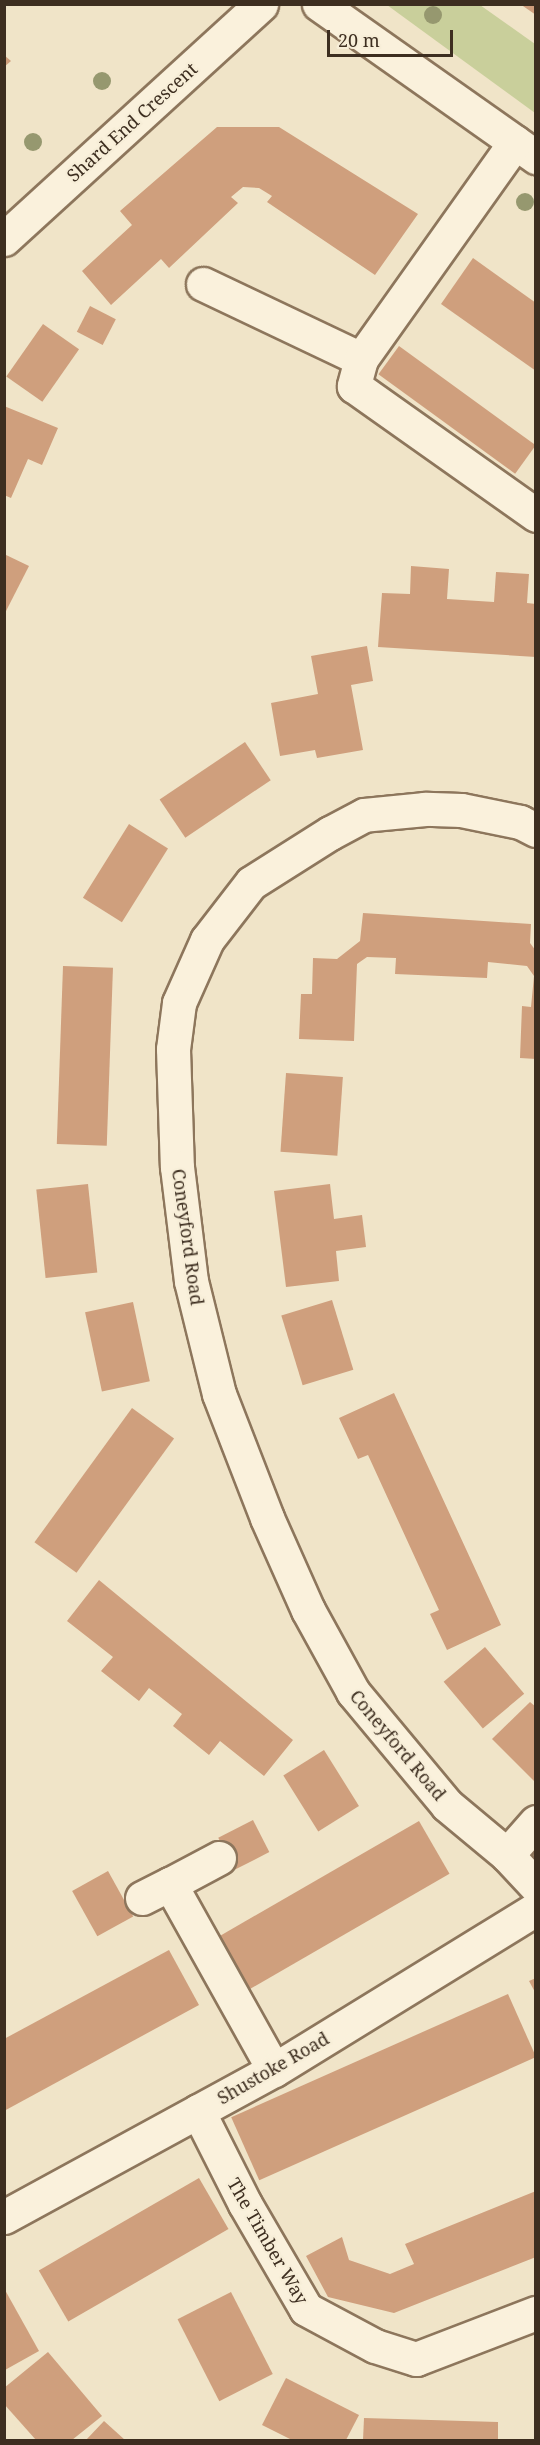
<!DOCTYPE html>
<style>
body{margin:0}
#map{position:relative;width:540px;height:2445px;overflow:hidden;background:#f0e4c8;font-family:"Noto Serif",serif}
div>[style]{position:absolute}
.green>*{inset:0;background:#c9cf9b}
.building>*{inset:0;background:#cf9f7d;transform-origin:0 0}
.roads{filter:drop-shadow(2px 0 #8d765c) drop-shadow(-2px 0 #8d765c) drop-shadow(0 2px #8d765c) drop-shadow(0 -2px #8d765c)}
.minor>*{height:33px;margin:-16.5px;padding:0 16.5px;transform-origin:16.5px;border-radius:16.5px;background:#faf1dc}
.trees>*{width:18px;height:18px;margin:-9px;border-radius:50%;background:#96986f}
span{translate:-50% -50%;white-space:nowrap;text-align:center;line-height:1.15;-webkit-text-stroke:4.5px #f7eed8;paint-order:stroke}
.street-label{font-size:18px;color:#3d2e20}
.frame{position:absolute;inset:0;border:6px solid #3d2e20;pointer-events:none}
.scale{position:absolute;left:327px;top:30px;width:126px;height:27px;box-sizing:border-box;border:3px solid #3d2e20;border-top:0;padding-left:8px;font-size:18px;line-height:21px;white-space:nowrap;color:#3d2e20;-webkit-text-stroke:4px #f7eed8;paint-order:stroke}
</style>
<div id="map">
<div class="green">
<div style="clip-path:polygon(387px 5px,480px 5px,535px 44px,535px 113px)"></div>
</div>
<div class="building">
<div style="clip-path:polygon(520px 4px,536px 4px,536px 15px)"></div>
<div style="clip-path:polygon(4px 55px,11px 61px,4px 67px)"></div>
<div style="clip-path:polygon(217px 127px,279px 127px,418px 214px,375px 275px,267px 202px,272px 196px,259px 188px,243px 187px,231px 197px,238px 203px,169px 268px,161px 259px,111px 305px,82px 271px,132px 225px,120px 211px)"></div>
<div style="clip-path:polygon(473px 258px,536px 303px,536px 371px,441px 304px)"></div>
<div style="left:90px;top:306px;width:29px;height:29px;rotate:27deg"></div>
<div style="left:43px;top:324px;width:44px;height:64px;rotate:35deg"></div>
<div style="left:399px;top:346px;width:169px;height:35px;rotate:36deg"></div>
<div style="clip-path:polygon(4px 406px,58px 428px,42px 465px,28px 459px,11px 498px,4px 495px)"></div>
<div style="clip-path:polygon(4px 554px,29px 566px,4px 615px)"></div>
<div style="clip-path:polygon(411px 566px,449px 569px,447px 599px,494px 602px,496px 572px,529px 574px,527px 603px,536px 604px,536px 657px,378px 647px,382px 593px,410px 594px)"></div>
<div style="clip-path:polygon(367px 646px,373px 681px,351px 685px,363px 750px,317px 758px,315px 750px,280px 756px,271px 703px,318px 694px,311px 656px)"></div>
<div style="left:245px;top:742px;width:46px;height:103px;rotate:56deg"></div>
<div style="left:129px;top:824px;width:46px;height:87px;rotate:32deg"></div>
<div style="clip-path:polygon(363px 913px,531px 924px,530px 943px,536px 951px,536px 1059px,520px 1058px,522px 1006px,531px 1007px,534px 976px,527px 966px,488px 962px,487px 978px,395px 974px,396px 958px,367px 957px,357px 964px,354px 1041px,299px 1039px,301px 994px,312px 994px,313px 958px,337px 959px,360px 941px)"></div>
<div style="left:63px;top:966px;width:50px;height:178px;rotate:2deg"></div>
<div style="left:286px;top:1073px;width:57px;height:79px;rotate:4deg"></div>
<div style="left:88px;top:1184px;width:89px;height:52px;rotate:84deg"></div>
<div style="clip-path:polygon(330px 1184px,334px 1219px,362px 1215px,366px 1247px,336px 1251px,339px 1281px,286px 1287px,274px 1191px)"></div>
<div style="left:332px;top:1300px;width:73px;height:53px;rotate:73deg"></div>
<div style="left:133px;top:1302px;width:81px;height:49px;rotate:78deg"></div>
<div style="clip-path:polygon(394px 1393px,501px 1625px,447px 1650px,430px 1614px,439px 1610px,368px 1455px,358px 1459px,339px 1418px)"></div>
<div style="left:132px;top:1408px;width:52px;height:166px;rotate:36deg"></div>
<div style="clip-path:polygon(99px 1580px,293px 1740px,264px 1776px,220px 1741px,209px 1755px,173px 1726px,182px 1714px,149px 1688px,139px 1701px,101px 1671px,113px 1657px,67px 1621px)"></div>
<div style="left:485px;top:1647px;width:61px;height:54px;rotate:50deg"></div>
<div style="clip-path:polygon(530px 1702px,536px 1707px,536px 1783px,492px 1739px)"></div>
<div style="left:324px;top:1750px;width:66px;height:48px;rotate:58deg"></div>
<div style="left:253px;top:1820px;width:36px;height:39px;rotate:63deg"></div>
<div style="left:419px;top:1821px;width:61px;height:235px;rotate:60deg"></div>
<div style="left:108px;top:1871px;width:52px;height:41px;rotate:61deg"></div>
<div style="clip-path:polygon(169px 1950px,199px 2005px,4px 2111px,4px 2039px)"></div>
<div style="clip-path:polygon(536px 1978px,536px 1994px,529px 1981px)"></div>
<div style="left:508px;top:1994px;width:69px;height:303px;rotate:66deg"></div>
<div style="left:199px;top:2178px;width:59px;height:185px;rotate:60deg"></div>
<div style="clip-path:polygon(536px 2191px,536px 2257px,394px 2313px,328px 2297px,306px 2256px,342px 2237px,349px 2260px,390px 2274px,414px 2264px,405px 2244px)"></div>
<div style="clip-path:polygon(5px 2290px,39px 2351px,5px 2370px)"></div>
<div style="left:231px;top:2292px;width:92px;height:60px;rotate:63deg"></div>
<div style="clip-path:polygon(48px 2352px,102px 2416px,72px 2440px,36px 2440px,4px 2404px,4px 2388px)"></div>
<div style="clip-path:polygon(286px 2378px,359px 2415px,346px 2440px,292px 2440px,262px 2425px)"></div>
<div style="clip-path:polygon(364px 2418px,498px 2422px,498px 2440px,363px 2440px)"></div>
<div style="clip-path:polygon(104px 2421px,125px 2440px,86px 2440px)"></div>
</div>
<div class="roads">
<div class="minor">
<div style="left:319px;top:4px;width:266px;rotate:35.2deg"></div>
<div style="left:4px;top:239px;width:348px;rotate:-42.4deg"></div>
<div style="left:203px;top:284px;width:175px;rotate:25.4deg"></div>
<div style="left:361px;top:359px;width:266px;rotate:-54.6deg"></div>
<div style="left:361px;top:359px;width:28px;rotate:105deg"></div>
<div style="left:354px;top:386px;width:223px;rotate:35.3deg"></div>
<div style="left:536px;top:830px;width:18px;rotate:-153deg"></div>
<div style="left:520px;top:822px;width:60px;rotate:-168.5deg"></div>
<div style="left:461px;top:810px;width:36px;rotate:-178deg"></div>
<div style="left:425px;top:809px;width:61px;rotate:174.4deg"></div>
<div style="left:364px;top:815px;width:38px;rotate:152deg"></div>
<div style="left:330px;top:833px;width:93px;rotate:147.7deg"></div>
<div style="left:251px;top:883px;width:72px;rotate:127.7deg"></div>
<div style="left:207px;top:940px;width:69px;rotate:114deg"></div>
<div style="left:179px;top:1003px;width:46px;rotate:97.4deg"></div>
<div style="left:173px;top:1049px;width:118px;rotate:88.1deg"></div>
<div style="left:177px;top:1167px;width:115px;rotate:83deg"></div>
<div style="left:191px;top:1281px;width:116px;rotate:76.1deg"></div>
<div style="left:219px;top:1394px;width:133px;rotate:68.8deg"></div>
<div style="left:267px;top:1518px;width:101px;rotate:66deg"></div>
<div style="left:308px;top:1610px;width:94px;rotate:61.2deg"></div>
<div style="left:353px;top:1692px;width:147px;rotate:50.2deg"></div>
<div style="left:447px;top:1805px;width:78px;rotate:39.8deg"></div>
<div style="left:507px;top:1855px;width:42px;rotate:46.9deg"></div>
<div style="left:507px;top:1855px;width:44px;rotate:-48.7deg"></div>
<div style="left:219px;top:1858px;width:55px;rotate:152deg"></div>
<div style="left:170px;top:1884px;width:213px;rotate:60.8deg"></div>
<div style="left:142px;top:1898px;width:31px;rotate:-27deg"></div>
<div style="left:198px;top:2111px;width:104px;rotate:63.2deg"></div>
<div style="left:245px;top:2204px;width:121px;rotate:59.8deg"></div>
<div style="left:306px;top:2309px;width:78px;rotate:28.2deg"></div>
<div style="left:375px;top:2346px;width:43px;rotate:17.6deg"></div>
<div style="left:416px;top:2359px;width:129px;rotate:-21deg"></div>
<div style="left:4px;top:2217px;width:307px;rotate:-28.6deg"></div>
<div style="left:274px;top:2070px;width:308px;rotate:-31.6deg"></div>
</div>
</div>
<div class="trees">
<div style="left:433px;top:15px"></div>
<div style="left:102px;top:81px"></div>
<div style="left:33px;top:142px"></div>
<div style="left:525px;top:202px"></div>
</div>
<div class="street-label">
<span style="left:132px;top:122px;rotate:-42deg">Shard End Crescent</span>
<span style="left:188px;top:1237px;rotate:82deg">Coneyford Road</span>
<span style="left:398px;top:1745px;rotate:50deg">Coneyford Road</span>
<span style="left:273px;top:2068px;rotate:-30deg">Shustoke Road</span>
<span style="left:268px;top:2241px;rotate:60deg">The Timber Way</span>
</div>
<div class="frame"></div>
<div class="scale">20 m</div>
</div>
